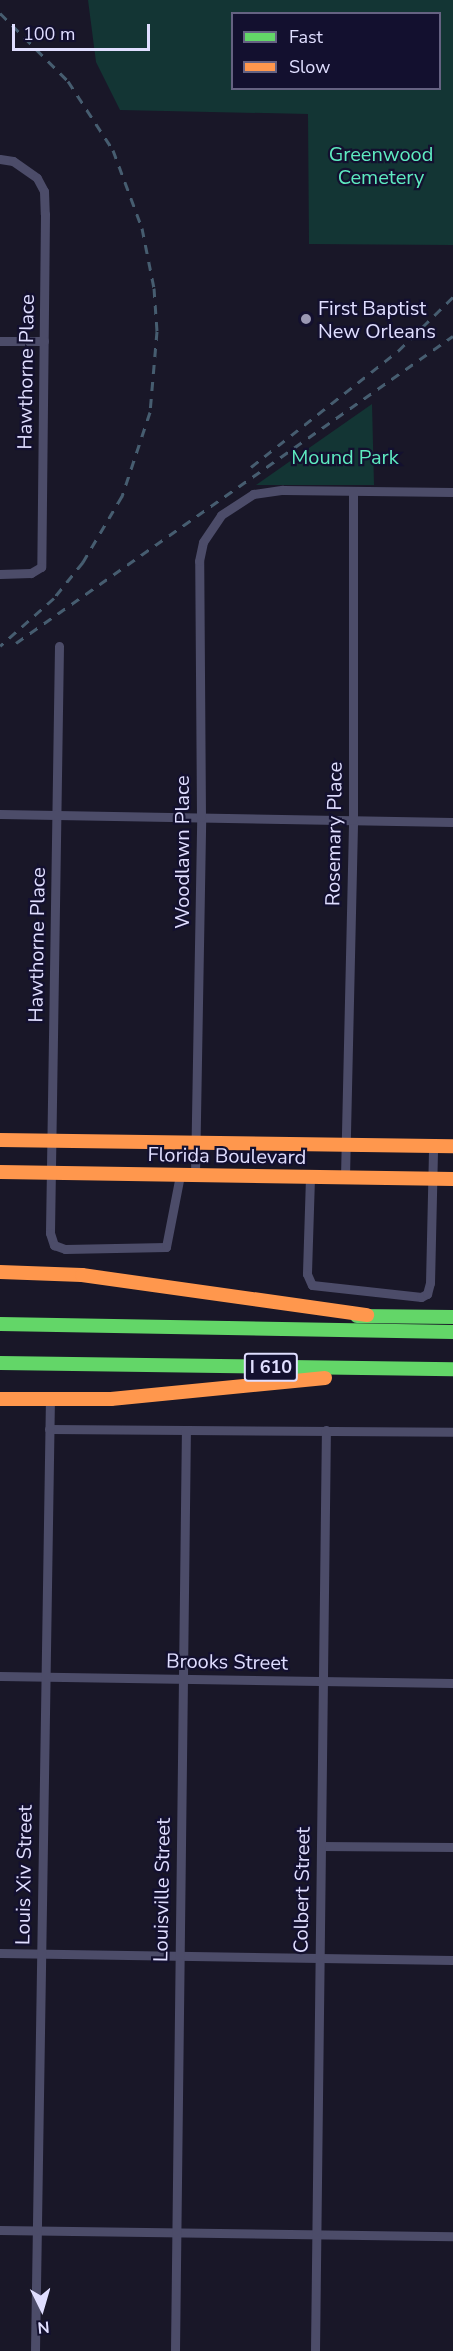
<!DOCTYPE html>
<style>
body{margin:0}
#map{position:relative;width:453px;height:2351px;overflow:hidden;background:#191728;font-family:"Nunito Sans",sans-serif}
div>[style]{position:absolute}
.green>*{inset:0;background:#133534}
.street>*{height:9px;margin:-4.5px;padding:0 4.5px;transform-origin:4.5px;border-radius:4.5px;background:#4c4c69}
.fast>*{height:14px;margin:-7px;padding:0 7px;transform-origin:7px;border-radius:7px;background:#63d668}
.slow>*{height:14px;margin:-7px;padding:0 7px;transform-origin:7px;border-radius:7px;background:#ff974d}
.rail>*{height:3px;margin-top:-1.5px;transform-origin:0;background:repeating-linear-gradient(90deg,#465d70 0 9px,transparent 0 17px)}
.dots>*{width:16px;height:16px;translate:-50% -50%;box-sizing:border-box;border:3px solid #13102f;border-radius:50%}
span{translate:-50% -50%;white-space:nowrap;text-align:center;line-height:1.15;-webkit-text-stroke:4.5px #13102f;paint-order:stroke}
.shield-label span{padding:2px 4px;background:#13102f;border:2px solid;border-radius:4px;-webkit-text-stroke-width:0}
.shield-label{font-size:18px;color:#e0deff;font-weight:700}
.park-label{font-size:20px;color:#5eebc0}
.poi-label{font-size:20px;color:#e0deff}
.left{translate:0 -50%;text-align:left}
.street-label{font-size:20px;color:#e0deff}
.legend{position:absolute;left:231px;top:12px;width:210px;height:78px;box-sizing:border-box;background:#13102f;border:2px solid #656282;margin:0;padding:8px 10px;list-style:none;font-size:18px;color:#e0deff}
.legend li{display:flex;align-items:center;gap:12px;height:30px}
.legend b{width:30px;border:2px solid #656282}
.north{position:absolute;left:12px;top:2279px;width:60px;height:60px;-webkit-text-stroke:4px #13102f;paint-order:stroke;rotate:175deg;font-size:16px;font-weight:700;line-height:24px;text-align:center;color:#e0deff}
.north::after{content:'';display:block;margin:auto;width:21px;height:27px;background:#e0deff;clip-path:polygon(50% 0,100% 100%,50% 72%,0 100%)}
.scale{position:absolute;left:12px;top:24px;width:138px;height:27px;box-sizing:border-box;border:3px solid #e0deff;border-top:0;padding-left:8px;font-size:18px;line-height:21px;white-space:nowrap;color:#e0deff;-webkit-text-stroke:4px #13102f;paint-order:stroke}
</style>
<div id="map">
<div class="green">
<div style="clip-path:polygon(evenodd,88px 0,453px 0,453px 245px,309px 244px,308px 114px,120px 110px,96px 62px,88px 0,232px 14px,440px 14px,440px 88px,232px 88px,232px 14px)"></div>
<div style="clip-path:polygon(372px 404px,374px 485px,256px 485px)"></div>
</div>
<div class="street">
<div style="left:0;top:159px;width:13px;rotate:9deg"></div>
<div style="left:13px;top:161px;width:29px;rotate:35deg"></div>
<div style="left:37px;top:178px;width:15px;rotate:62deg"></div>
<div style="left:44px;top:191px;width:23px;rotate:88deg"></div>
<div style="left:45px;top:214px;width:353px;rotate:90.6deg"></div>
<div style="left:41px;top:567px;width:12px;rotate:149deg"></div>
<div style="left:31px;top:573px;width:31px;rotate:178deg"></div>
<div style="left:0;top:341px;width:44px"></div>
<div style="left:59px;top:646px;width:587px;rotate:90.88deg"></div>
<div style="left:50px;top:1233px;width:13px;rotate:72deg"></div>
<div style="left:54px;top:1245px;width:12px;rotate:20deg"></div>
<div style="left:65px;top:1249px;width:101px;rotate:-1.1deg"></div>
<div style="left:166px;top:1247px;width:73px;rotate:-79deg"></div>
<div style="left:0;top:814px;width:453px;rotate:1deg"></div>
<div style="left:195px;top:1175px;width:358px;rotate:-89deg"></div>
<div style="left:201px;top:817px;width:256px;rotate:-90.4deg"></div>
<div style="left:199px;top:561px;width:19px;rotate:-78deg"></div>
<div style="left:203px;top:542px;width:32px;rotate:-56deg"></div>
<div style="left:221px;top:515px;width:38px;rotate:-33deg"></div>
<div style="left:253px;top:494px;width:30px;rotate:-8deg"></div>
<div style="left:283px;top:490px;width:170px;rotate:0.7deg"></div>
<div style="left:310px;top:1177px;width:97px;rotate:91.8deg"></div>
<div style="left:307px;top:1274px;width:12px;rotate:66deg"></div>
<div style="left:312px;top:1285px;width:110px;rotate:6.3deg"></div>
<div style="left:421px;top:1297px;width:7px;rotate:-27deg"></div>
<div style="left:427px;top:1294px;width:11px;rotate:-75deg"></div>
<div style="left:430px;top:1283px;width:137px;rotate:-88.7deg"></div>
<div style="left:345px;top:1177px;width:357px;rotate:-88.7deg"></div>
<div style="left:353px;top:820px;width:329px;rotate:-90deg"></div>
<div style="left:49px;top:1429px;width:404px;rotate:0.4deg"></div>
<div style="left:0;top:1676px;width:453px;rotate:0.9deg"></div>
<div style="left:321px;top:1846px;width:132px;rotate:0.4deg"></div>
<div style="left:0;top:1953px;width:453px;rotate:0.9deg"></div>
<div style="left:0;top:2230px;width:453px;rotate:0.8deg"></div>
<div style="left:35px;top:2351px;width:951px;rotate:-89.1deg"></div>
<div style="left:175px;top:2351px;width:921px;rotate:-89.32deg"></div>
<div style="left:315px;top:2351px;width:921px;rotate:-89.32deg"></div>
</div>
<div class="fast">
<div style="left:357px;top:1316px;width:96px;rotate:0.6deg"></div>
<div style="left:0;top:1324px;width:453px;rotate:1deg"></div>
<div style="left:0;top:1363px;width:453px;rotate:0.8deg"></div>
</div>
<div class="slow">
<div style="left:0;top:1140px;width:453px;rotate:0.8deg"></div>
<div style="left:0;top:1172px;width:453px;rotate:0.9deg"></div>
<div style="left:0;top:1272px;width:82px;rotate:2.1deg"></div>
<div style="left:82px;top:1275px;width:288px;rotate:8deg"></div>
<div style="left:0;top:1399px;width:111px"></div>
<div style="left:111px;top:1399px;width:215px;rotate:-5.6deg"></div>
</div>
<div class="rail">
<div style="left:0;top:13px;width:96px;rotate:45deg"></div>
<div style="left:68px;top:81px;width:82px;rotate:56.9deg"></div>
<div style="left:113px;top:150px;width:83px;rotate:69.6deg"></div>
<div style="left:142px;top:228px;width:61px;rotate:78.7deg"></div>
<div style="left:154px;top:288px;width:43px;rotate:86deg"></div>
<div style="left:157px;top:331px;width:81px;rotate:94.9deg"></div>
<div style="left:150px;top:412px;width:89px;rotate:108.4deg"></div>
<div style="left:122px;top:496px;width:77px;rotate:120.6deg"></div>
<div style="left:83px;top:562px;width:46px;rotate:128.9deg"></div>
<div style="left:54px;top:598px;width:72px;rotate:138.4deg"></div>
<div style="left:251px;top:467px;width:187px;rotate:-38.3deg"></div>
<div style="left:398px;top:351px;width:77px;rotate:-44.5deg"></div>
<div style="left:16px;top:643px;width:534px;rotate:-35.09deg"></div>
</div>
<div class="dots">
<div style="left:306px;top:319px;background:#9a98b4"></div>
</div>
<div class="shield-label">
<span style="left:271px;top:1367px">I 610</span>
</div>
<div class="park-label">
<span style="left:381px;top:166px">Greenwood<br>Cemetery</span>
<span style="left:345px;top:457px">Mound Park</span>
</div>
<div class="poi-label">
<span class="left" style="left:318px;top:320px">First Baptist<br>New Orleans</span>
</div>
<div class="street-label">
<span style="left:26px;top:372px;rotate:-89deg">Hawthorne Place</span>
<span style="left:334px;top:834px;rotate:-89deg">Rosemary Place</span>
<span style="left:182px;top:852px;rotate:-90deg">Woodlawn Place</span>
<span style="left:37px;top:945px;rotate:-89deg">Hawthorne Place</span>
<span style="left:227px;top:1156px;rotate:1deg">Florida Boulevard</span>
<span style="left:227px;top:1662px;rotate:1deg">Brooks Street</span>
<span style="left:24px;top:1875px;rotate:-89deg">Louis Xiv Street</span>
<span style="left:162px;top:1890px;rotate:-89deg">Louisville Street</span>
<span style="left:302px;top:1890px;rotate:-89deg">Colbert Street</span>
</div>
<ul class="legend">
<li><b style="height:8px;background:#63d668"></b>Fast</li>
<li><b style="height:8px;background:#ff974d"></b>Slow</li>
</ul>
<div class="north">N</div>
<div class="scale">100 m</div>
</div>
